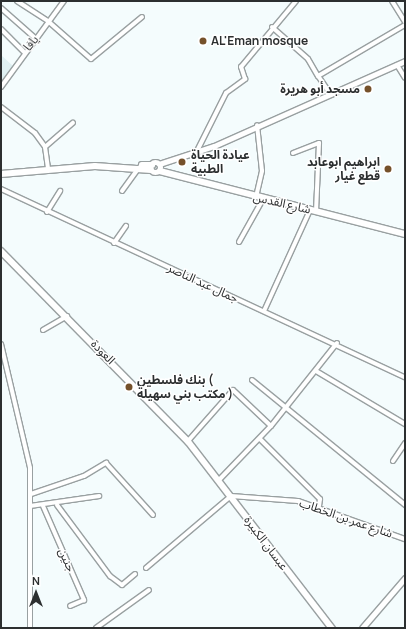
<!DOCTYPE html>
<meta charset="utf-8">
<style>
body{margin:0}
#map{position:relative;width:406px;height:629px;overflow:hidden;background:#f4fcfd;font-family:Manrope,"Noto Sans Arabic",sans-serif}
div>[style]{position:absolute}
.built>*{inset:0;background:#dff0f2}
.roads{filter:drop-shadow(1px 0 #99a0a1) drop-shadow(-1px 0 #99a0a1) drop-shadow(0 1px #99a0a1) drop-shadow(0 -1px #99a0a1)}
.minor>*{height:4px;margin:-2px;padding:0 2px;transform-origin:2px;border-radius:2px;background:#fff}
.tertiary>*{height:5px;margin:-2.5px;padding:0 2.5px;transform-origin:2.5px;border-radius:2.5px;background:#fff}
.secondary>*{height:5.5px;margin:-2.75px;padding:0 2.75px;transform-origin:2.75px;border-radius:2.75px;background:#fff}
.secondary>.ring{margin:-2.75px;padding:0;box-sizing:content-box;background:none;border:5.5px solid #fff;border-radius:50%}
.dots>*{width:11px;height:11px;translate:-50% -50%;box-sizing:border-box;border:2px solid #fff;border-radius:50%}
span{translate:-50% -50%;white-space:nowrap;text-align:center;line-height:1.15;-webkit-text-stroke:3px #fff;paint-order:stroke}
.poi-label{font-size:12px;color:#2c2f30;font-weight:700}
.left{translate:0 -50%;text-align:left}
.right{translate:-100% -50%;text-align:right}
.street-label{font-size:12px;color:#2c2f30}
.frame{position:absolute;inset:0;border:2px solid #2c2f30;pointer-events:none}
.north{position:absolute;left:16px;top:573px;width:40px;height:40px;-webkit-text-stroke:3px #fff;paint-order:stroke;rotate:0deg;font-size:11px;font-weight:700;line-height:16px;text-align:center;color:#2c2f30}
.north::after{content:'';display:block;margin:auto;width:14px;height:18px;background:#2c2f30;clip-path:polygon(50% 0,100% 100%,50% 72%,0 100%)}
</style>
<div id="map">
<div class="built">
<div style="clip-path:polygon(1px 55px,13px 66px,1px 83px)"></div>
</div>
<div class="roads">
<div class="minor">
<div style="left:17px;top:1px;width:38px;rotate:33deg"></div>
<div style="left:49px;top:22px;width:56px;rotate:41.4deg"></div>
<div style="left:91px;top:59px;width:66px;rotate:-39.5deg"></div>
<div style="left:392px;top:1px;width:25px;rotate:58deg"></div>
<div style="left:1px;top:8px;width:45px;rotate:41.4deg"></div>
<div style="left:272px;top:27px;width:48px;rotate:41.6deg"></div>
<div style="left:308px;top:59px;width:20px;rotate:60deg"></div>
<div style="left:1px;top:29px;width:33px;rotate:45deg"></div>
<div style="left:397px;top:65px;width:15px;rotate:58deg"></div>
<div style="left:1px;top:87px;width:107px;rotate:-53.8deg"></div>
<div style="left:331px;top:95px;width:23px;rotate:-124deg"></div>
<div style="left:318px;top:76px;width:101px;rotate:-30.4deg"></div>
<div style="left:1px;top:107px;width:43px;rotate:37.4deg"></div>
<div style="left:35px;top:133px;width:17px;rotate:54deg"></div>
<div style="left:45px;top:147px;width:21px;rotate:82deg"></div>
<div style="left:45px;top:147px;width:37px;rotate:-41deg"></div>
<div style="left:197px;top:151px;width:65px;rotate:-63.4deg"></div>
<div style="left:226px;top:93px;width:24px;rotate:-36deg"></div>
<div style="left:245px;top:79px;width:13px;rotate:-108deg"></div>
<div style="left:241px;top:67px;width:86px;rotate:-50.2deg"></div>
<div style="left:293px;top:153px;width:28px;rotate:-21deg"></div>
<div style="left:319px;top:143px;width:68px;rotate:92.5deg"></div>
<div style="left:1px;top:189px;width:446px;rotate:25deg"></div>
<div style="left:122px;top:191px;width:29px;rotate:-54deg"></div>
<div style="left:256px;top:197px;width:27px;rotate:-77deg"></div>
<div style="left:262px;top:171px;width:46px;rotate:-96.2deg"></div>
<div style="left:47px;top:212px;width:25px;rotate:-58deg"></div>
<div style="left:239px;top:242px;width:49px;rotate:-60.8deg"></div>
<div style="left:114px;top:243px;width:21px;rotate:-55deg"></div>
<div style="left:264px;top:311px;width:111px;rotate:-65.5deg"></div>
<div style="left:43px;top:330px;width:28px;rotate:-30deg"></div>
<div style="left:1px;top:344px;width:127px;rotate:76.8deg"></div>
<div style="left:30px;top:468px;width:160px;rotate:90deg"></div>
<div style="left:316px;top:371px;width:104px;rotate:30.8deg"></div>
<div style="left:252px;top:380px;width:198px;rotate:39.2deg"></div>
<div style="left:260px;top:439px;width:85px;rotate:45deg"></div>
<div style="left:320px;top:499px;width:7px;rotate:98deg"></div>
<div style="left:188px;top:441px;width:68px;rotate:-48.6deg"></div>
<div style="left:233px;top:390px;width:52px;rotate:43.5deg"></div>
<div style="left:393px;top:461px;width:22px;rotate:-56deg"></div>
<div style="left:219px;top:480px;width:75px;rotate:-46.1deg"></div>
<div style="left:271px;top:426px;width:106px;rotate:-51.5deg"></div>
<div style="left:31px;top:494px;width:56px;rotate:-18.8deg"></div>
<div style="left:84px;top:476px;width:26px;rotate:-31deg"></div>
<div style="left:106px;top:463px;width:70px;rotate:47.9deg"></div>
<div style="left:57px;top:505px;width:89px;rotate:53.3deg"></div>
<div style="left:110px;top:576px;width:15px;rotate:37deg"></div>
<div style="left:122px;top:585px;width:17px;rotate:-40deg"></div>
<div style="left:30px;top:506px;width:70px;rotate:-8.2deg"></div>
<div style="left:43px;top:506px;width:103px;rotate:66.4deg"></div>
<div style="left:84px;top:600px;width:15px;rotate:157deg"></div>
<div style="left:146px;top:568px;width:111px;rotate:-40.3deg"></div>
<div style="left:231px;top:496px;width:67px;rotate:4.3deg"></div>
<div style="left:298px;top:501px;width:114px;rotate:19.6deg"></div>
<div style="left:96px;top:628px;width:65px;rotate:-35.6deg"></div>
</div>
<div class="tertiary">
<div style="left:159px;top:164px;width:58px;rotate:-18.1deg"></div>
<div style="left:214px;top:146px;width:209px;rotate:-24deg"></div>
<div style="left:362px;top:628px;width:66px;rotate:-49.3deg"></div>
</div>
<div class="secondary">
<div class="ring" style="left:150.5px;top:162.5px;width:5.5px;height:5.5px"></div>
<div style="left:142px;top:165px;width:10px"></div>
<div style="left:160px;top:171px;width:253px;rotate:14.4deg"></div>
<div style="left:1px;top:174px;width:94px;rotate:-4.9deg"></div>
<div style="left:95px;top:166px;width:56px;rotate:4.1deg"></div>
<div style="left:1px;top:251px;width:267px;rotate:45.5deg"></div>
<div style="left:188px;top:441px;width:236px;rotate:52.4deg"></div>
</div>
</div>
<div class="dots">
<div style="left:203px;top:41px;background:#75512b"></div>
<div style="left:368px;top:89px;background:#75512b"></div>
<div style="left:182px;top:162px;background:#75512b"></div>
<div style="left:388px;top:169px;background:#75512b"></div>
<div style="left:129px;top:387px;background:#75512b"></div>
</div>
<div class="poi-label">
<span class="left" style="left:211px;top:41px">AL'Eman mosque</span>
<span class="right" style="left:360px;top:89px">مسجد أبو هريرة</span>
<span class="left" style="left:191px;top:162px">عيادة الحياة<br>الطبية</span>
<span class="right" style="left:380px;top:169px">ابراهيم ابوعابد<br>قطع غيار</span>
<span class="left" style="left:137px;top:387px">بنك فلسطين (<br>مكتب بني سهيلة )</span>
</div>
<div class="street-label">
<span style="left:31px;top:43px;rotate:-51deg">يافا</span>
<span style="left:282px;top:203px;rotate:13deg">شارع القدس</span>
<span style="left:203px;top:283px;rotate:25deg">جمال عبد الناصر</span>
<span style="left:103px;top:352px;rotate:46deg">العودة</span>
<span style="left:346px;top:518px;rotate:19deg">شارع عمر بن الخطاب</span>
<span style="left:266px;top:543px;rotate:53deg">عبسان الكبيرة</span>
<span style="left:67px;top:560px;rotate:66deg">جنين</span>
</div>
<div class="frame"></div>
<div class="north">N</div>
</div>
